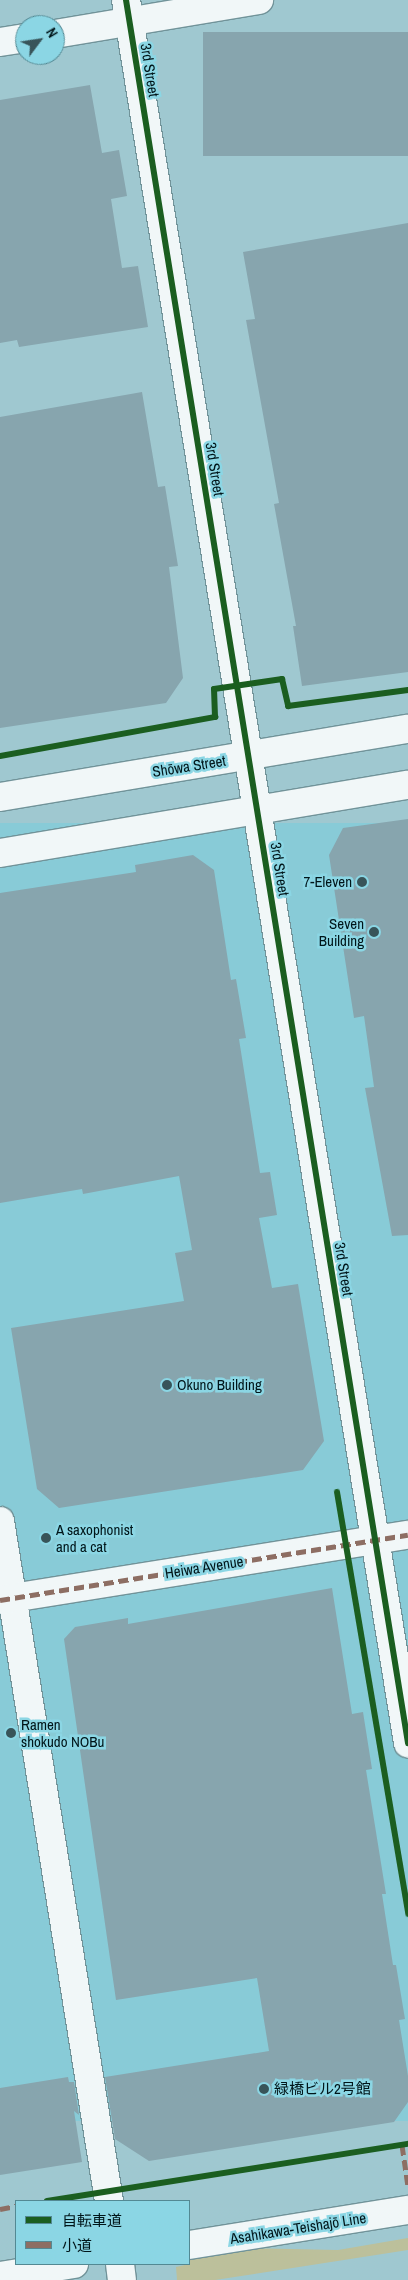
<!DOCTYPE html>
<meta charset="utf-8">
<style>
body{margin:0}
#map{position:relative;width:408px;height:2280px;overflow:hidden;background:#9fc8d0;font-family:"Archivo Narrow","Noto Sans JP",sans-serif}
div>[style]{position:absolute}
.built>*{inset:0;background:#88cbd7;transform-origin:0 0}
.green>*{inset:0;background:#bcc09b}
.building>*{inset:0;background:#87a5ae;transform-origin:0 0}
.roads{filter:drop-shadow(1px 0 #719399) drop-shadow(-1px 0 #719399) drop-shadow(0 1px #719399) drop-shadow(0 -1px #719399)}
.minor>*{height:28px;margin:-14px;padding:0 14px;transform-origin:14px;border-radius:14px;background:#f1f7f8}
.major>*{height:28px;margin:-14px;padding:0 14px;transform-origin:14px;border-radius:14px;background:#f1f7f8}
.quiet>*{height:5px;margin-top:-2.5px;transform-origin:0;background:repeating-linear-gradient(90deg,#8d6e63 0 10px,transparent 0 15px)}
.cycleway>*{height:6px;margin:-3px;padding:0 3px;transform-origin:3px;border-radius:3px;background:#1b5e20}
.dots>*{width:14px;height:14px;translate:-50% -50%;box-sizing:border-box;border:2px solid #8bd6e4;border-radius:50%}
span{translate:-50% -50%;white-space:nowrap;text-align:center;line-height:1.15;-webkit-text-stroke:5px #8bd6e4;paint-order:stroke}
.street-label{font-size:15px;color:#001519}
.poi-label{font-size:15px;color:#001519}
.right{translate:-100% -50%;text-align:right}
.left{translate:0 -50%;text-align:left}
.legend{position:absolute;left:15px;top:2200px;width:175px;height:65px;box-sizing:border-box;background:#8bd6e4;border:1px solid #538993;margin:0;padding:6px 9px;list-style:none;font-size:15px;color:#001519}
.legend li{display:flex;align-items:center;gap:10px;height:25px}
.legend b{width:25px;border:1px solid #538993}
.north{position:absolute;left:15px;top:15px;width:50px;height:50px;box-sizing:border-box;background:#8bd6e4;border:1px solid #538993;border-radius:50%;rotate:59deg;font-size:14px;font-weight:700;line-height:20px;text-align:center;color:#001519}
.north::after{content:'';display:block;margin:auto;width:18px;height:22px;background:#385459;clip-path:polygon(50% 0,100% 100%,50% 72%,0 100%)}
</style>
<div id="map">
<div class="built">
<div style="left:408px;top:823px;width:1298px;height:414px;rotate:90deg"></div>
</div>
<div class="green">
<div style="clip-path:polygon(408px 2238px,408px 2250px,215px 2280px,177px 2280px,176px 2267px,189px 2264px,189px 2257px,246px 2248px,338px 2250px)"></div>
</div>
<div class="building">
<div style="left:408px;top:32px;width:124px;height:205px;rotate:90deg"></div>
<div style="clip-path:polygon(90px 85px,102px 153px,119px 150px,127px 196px,111px 199px,122px 268px,138px 266px,148px 327px,19px 347px,17px 340px,0 343px,0 100px)"></div>
<div style="clip-path:polygon(408px 223px,408px 672px,302px 686px,293px 626px,296px 626px,274px 504px,279px 503px,246px 320px,255px 319px,243px 252px)"></div>
<div style="clip-path:polygon(142px 392px,158px 487px,165px 486px,178px 566px,169px 567px,183px 678px,166px 703px,0 728px,0 417px)"></div>
<div style="clip-path:polygon(408px 819px,408px 1235px,392px 1236px,365px 1088px,374px 1087px,364px 1016px,354px 1018px,329px 855px,343px 828px)"></div>
<div style="clip-path:polygon(193px 855px,214px 870px,231px 980px,236px 979px,246px 1038px,239px 1039px,260px 1173px,270px 1172px,277px 1215px,259px 1218px,272px 1288px,298px 1284px,324px 1441px,303px 1470px,59px 1508px,37px 1489px,11px 1328px,184px 1301px,175px 1253px,192px 1250px,179px 1176px,83px 1194px,82px 1189px,0 1203px,0 893px,136px 872px,135px 865px)"></div>
<div style="clip-path:polygon(332px 1588px,352px 1714px,363px 1712px,372px 1769px,366px 1770px,386px 1894px,382px 1894px,393px 1965px,396px 1965px,405px 2019px,399px 2020px,408px 2076px,408px 2102px,394px 2122px,149px 2161px,115px 2139px,105px 2077px,269px 2051px,257px 1978px,116px 2000px,64px 1639px,75px 1627px,128px 1618px,128px 1624px)"></div>
<div style="clip-path:polygon(68px 2077px,69px 2082px,74px 2082px,79px 2115px,74px 2111px,82px 2162px,0 2175px,0 2088px)"></div>
</div>
<div class="roads">
<div class="minor">
<div style="left:126px;top:0;width:1766px;rotate:80.81deg"></div>
<div style="left:55px;top:34px;width:207px;rotate:-9.5deg"></div>
<div style="left:0;top:42px;width:25px;rotate:-9deg"></div>
<div style="left:0;top:797px;width:414px;rotate:-9.5deg"></div>
<div style="left:0;top:853px;width:414px;rotate:-9.5deg"></div>
<div style="left:0;top:1521px;width:689px;rotate:80.89deg"></div>
<div style="left:0;top:1600px;width:413px;rotate:-9.1deg"></div>
<div style="left:120px;top:2264px;width:16px;rotate:83deg"></div>
</div>
<div class="major">
<div style="left:189px;top:2245px;width:222px;rotate:-9.1deg"></div>
<div style="left:0;top:2276px;width:75px;rotate:-9.2deg"></div>
</div>
</div>
<div class="quiet">
<div style="left:0;top:1600px;width:413px;rotate:-9.1deg"></div>
<div style="left:402px;top:2145px;width:41px;rotate:81.7deg"></div>
<div style="left:0;top:2209px;width:16px;rotate:-11deg"></div>
</div>
<div class="cycleway">
<div style="left:126px;top:0;width:1766px;rotate:80.81deg"></div>
<div style="left:0;top:756px;width:219px;rotate:-10.3deg"></div>
<div style="left:215px;top:717px;width:28px;rotate:-92deg"></div>
<div style="left:214px;top:689px;width:69px;rotate:-8.4deg"></div>
<div style="left:282px;top:679px;width:28px;rotate:77deg"></div>
<div style="left:288px;top:706px;width:121px;rotate:-7.6deg"></div>
<div style="left:337px;top:1492px;width:428px;rotate:80.4deg"></div>
<div style="left:47px;top:2201px;width:365px;rotate:-9deg"></div>
</div>
<div class="dots">
<div style="left:362px;top:882px;background:#385459"></div>
<div style="left:374px;top:932px;background:#385459"></div>
<div style="left:167px;top:1385px;background:#385459"></div>
<div style="left:46px;top:1538px;background:#385459"></div>
<div style="left:11px;top:1733px;background:#385459"></div>
<div style="left:264px;top:2089px;background:#385459"></div>
</div>
<div class="street-label">
<span style="left:150px;top:70px;rotate:81deg">3rd Street</span>
<span style="left:215px;top:469px;rotate:81deg">3rd Street</span>
<span style="left:189px;top:766px;rotate:-9deg">Shōwa Street</span>
<span style="left:280px;top:869px;rotate:81deg">3rd Street</span>
<span style="left:344px;top:1269px;rotate:81deg">3rd Street</span>
<span style="left:204px;top:1567px;rotate:-9deg">Heiwa Avenue</span>
<span style="left:298px;top:2228px;rotate:-9deg">Asahikawa-Teishajō Line</span>
</div>
<div class="poi-label">
<span class="right" style="left:352px;top:882px">7-Eleven</span>
<span class="right" style="left:364px;top:932px">Seven<br>Building</span>
<span class="left" style="left:177px;top:1385px">Okuno Building</span>
<span class="left" style="left:56px;top:1538px">A saxophonist<br>and a cat</span>
<span class="left" style="left:21px;top:1733px">Ramen<br>shokudo NOBu</span>
<span class="left" style="left:274px;top:2089px">緑橋ビル2号館</span>
</div>
<ul class="legend">
<li><b style="height:6px;background:#1b5e20"></b>自転車道</li>
<li><b style="height:6px;background:#8d6e63"></b>小道</li>
</ul>
<div class="north">N</div>
</div>
